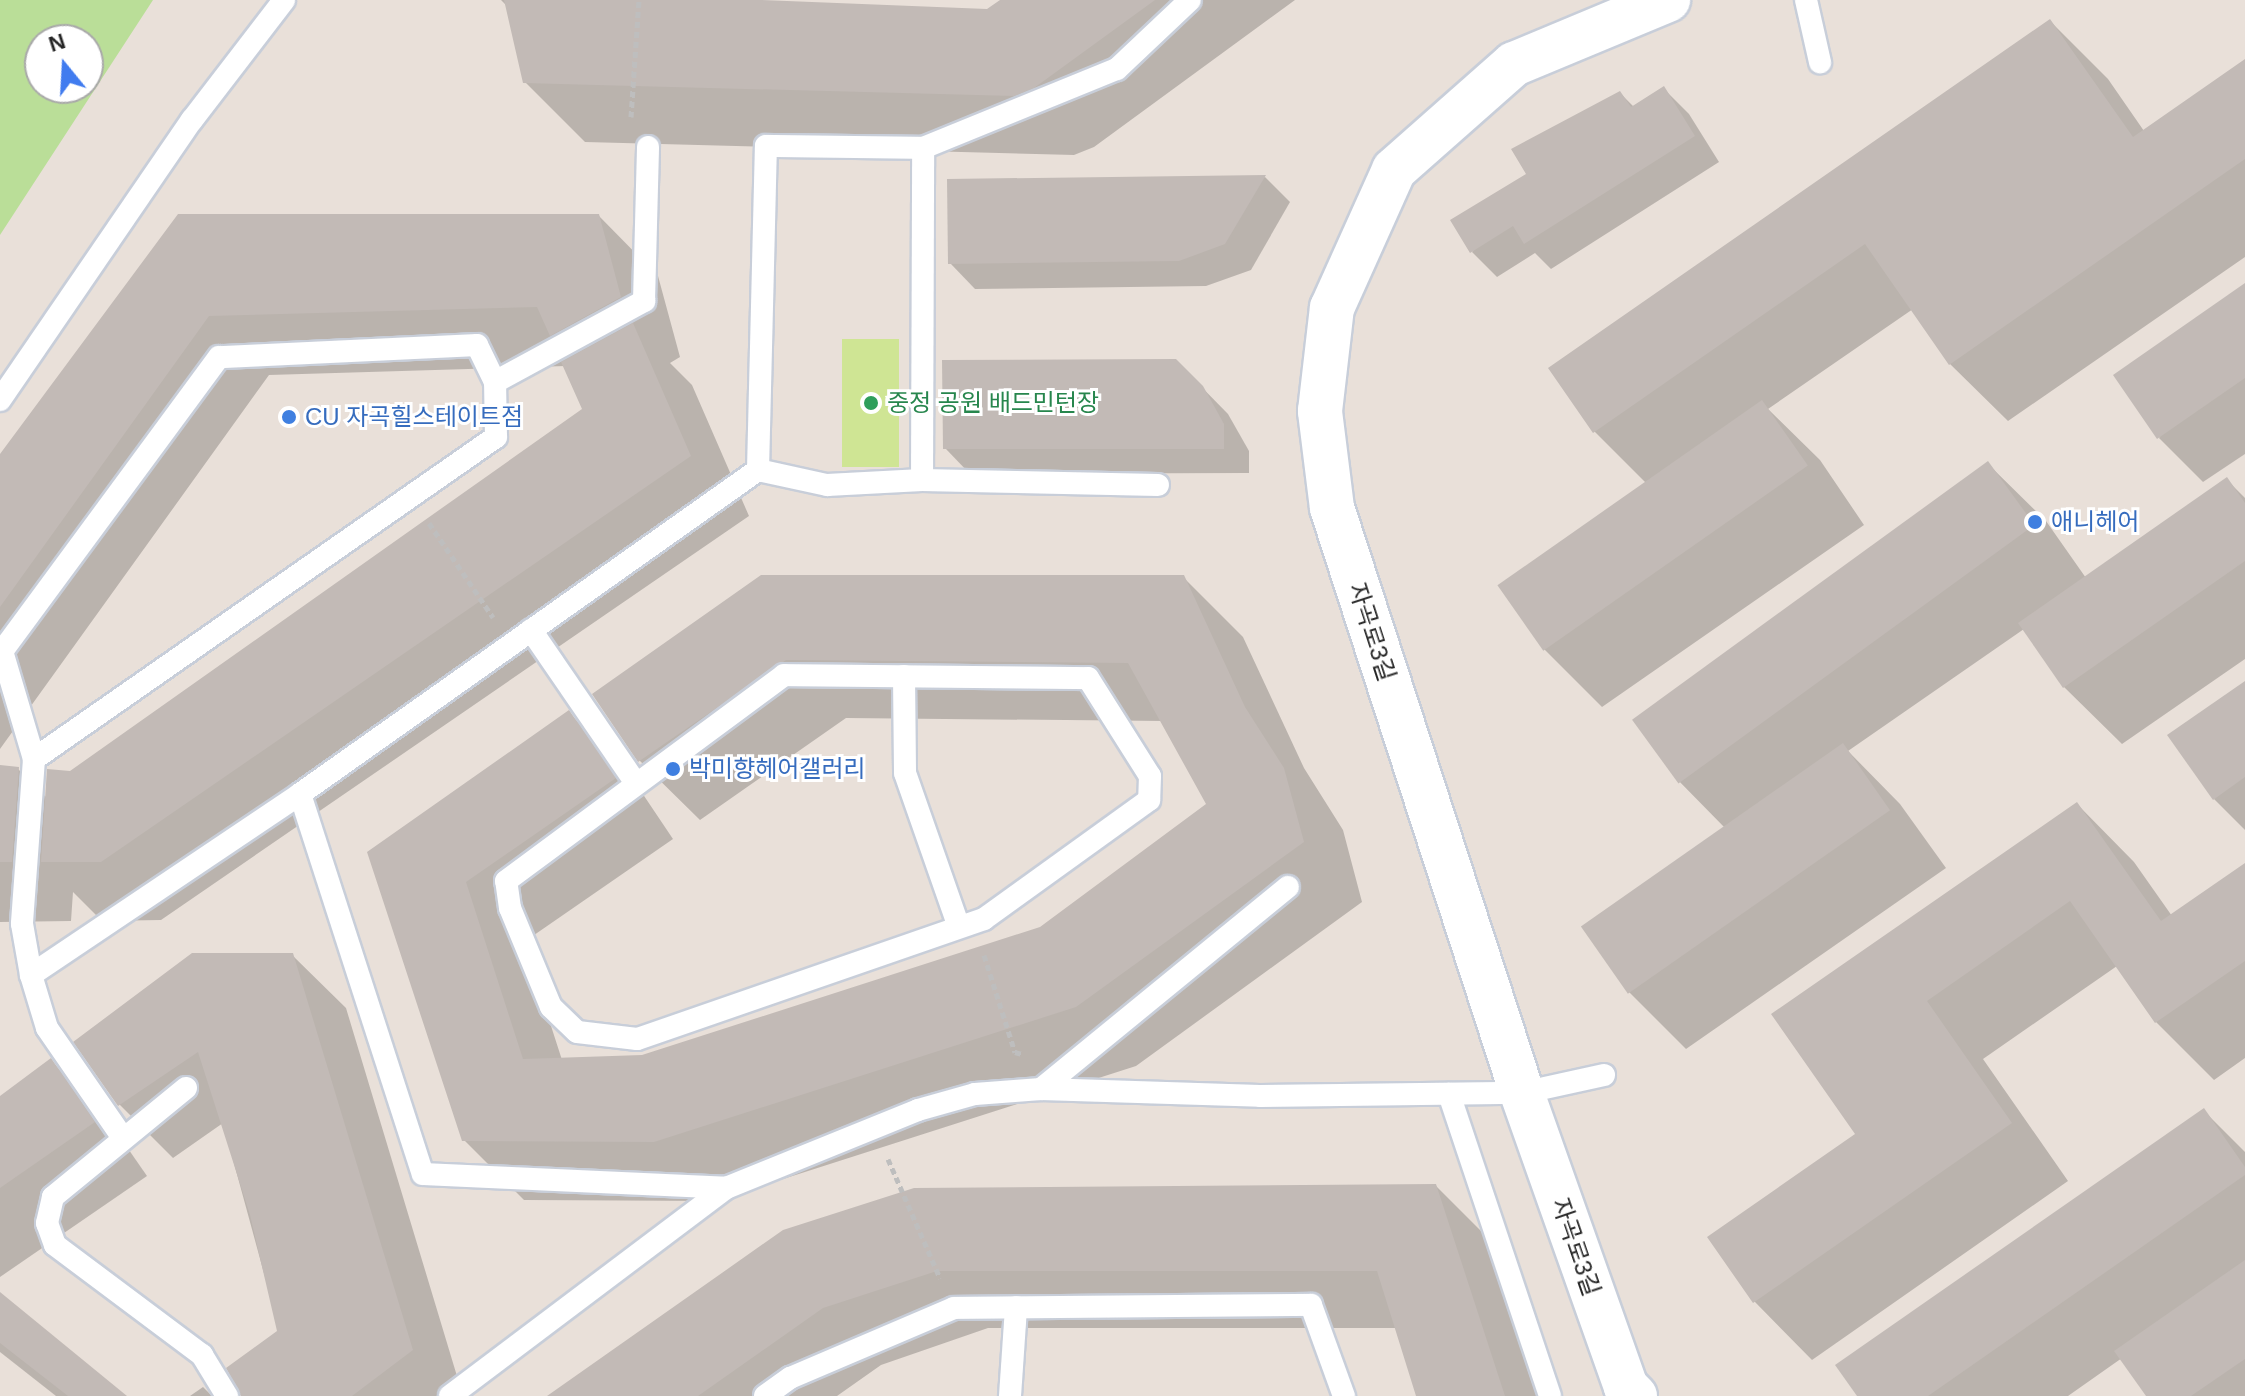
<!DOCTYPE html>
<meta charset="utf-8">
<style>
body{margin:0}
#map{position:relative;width:2245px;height:1396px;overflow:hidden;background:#e9e0d9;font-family:Helvetica,"Noto Sans KR",sans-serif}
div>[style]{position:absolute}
.green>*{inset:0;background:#bade98}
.pitch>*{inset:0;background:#cfe594;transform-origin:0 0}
.shadow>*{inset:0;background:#0003}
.building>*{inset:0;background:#c2bab6;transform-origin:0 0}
.path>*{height:5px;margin-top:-2.5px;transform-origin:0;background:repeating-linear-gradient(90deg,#bebebe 0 6px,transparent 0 10px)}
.roads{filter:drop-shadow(2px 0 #c8ced9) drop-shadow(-2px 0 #c8ced9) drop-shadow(0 2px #c8ced9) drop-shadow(0 -2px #c8ced9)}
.service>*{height:22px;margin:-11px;padding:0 11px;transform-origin:11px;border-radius:11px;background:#fff}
.minor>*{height:44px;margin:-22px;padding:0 22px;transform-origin:22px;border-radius:22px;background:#fff}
.dots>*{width:22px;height:22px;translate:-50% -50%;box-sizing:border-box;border:4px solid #fff;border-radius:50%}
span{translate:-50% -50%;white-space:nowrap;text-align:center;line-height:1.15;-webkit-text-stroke:6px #fff;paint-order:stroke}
.leisure-label{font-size:24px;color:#27864d}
.left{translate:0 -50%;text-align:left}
.shop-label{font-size:24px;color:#366cbe}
.street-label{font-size:24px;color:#272727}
.north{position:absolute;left:24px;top:24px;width:80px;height:80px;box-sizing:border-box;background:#fff;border:2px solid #a9a9a9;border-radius:50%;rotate:342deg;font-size:22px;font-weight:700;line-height:32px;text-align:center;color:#272727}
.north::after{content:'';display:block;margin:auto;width:28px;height:36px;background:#417cef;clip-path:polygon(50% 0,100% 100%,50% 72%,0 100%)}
</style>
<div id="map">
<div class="green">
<div style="clip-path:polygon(evenodd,0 0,153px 0,0 235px,0 0,40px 40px,88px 40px,88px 88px,40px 88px,40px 40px)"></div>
</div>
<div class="pitch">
<div style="left:842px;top:339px;width:57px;height:128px"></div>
</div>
<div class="shadow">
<div style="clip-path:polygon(501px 0,714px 0,988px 11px,1003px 0,1295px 0,1094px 147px,1074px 155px,585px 142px,525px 82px,507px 6px)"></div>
<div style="clip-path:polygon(2050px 21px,2108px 79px,2144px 131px,2245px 61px,2245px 257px,2008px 421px,1950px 364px,1913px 309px,1768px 409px,1820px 460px,1864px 525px,1602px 707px,1544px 649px,1646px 483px,1595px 432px,1551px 369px)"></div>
<div style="clip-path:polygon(1664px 89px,1689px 114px,1719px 162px,1551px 269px,1535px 253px,1497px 277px,1472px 252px,1528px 175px,1620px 93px,1634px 107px)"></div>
<div style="clip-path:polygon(1265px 177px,1290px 202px,1251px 270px,1206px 286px,975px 289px,950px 263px)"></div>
<div style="clip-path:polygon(179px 216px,599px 216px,658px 276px,680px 357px,670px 363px,692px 385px,749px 516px,161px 920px,102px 921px,73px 892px,71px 921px,0 922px,0 767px,18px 769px,47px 798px,70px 773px,585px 410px,566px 366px,269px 375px,0 749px,0 458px)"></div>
<div style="clip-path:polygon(2245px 286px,2245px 454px,2203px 482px,2159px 438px)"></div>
<div style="clip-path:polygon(1176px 361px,1228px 414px,1249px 451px,1249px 473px,970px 474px,945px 448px)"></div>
<div style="clip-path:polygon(1988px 464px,2046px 521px,2086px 578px,2227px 480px,2245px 498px,2245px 659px,2122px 744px,2064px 687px,2024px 629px,1848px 751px,1900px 804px,1946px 868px,1686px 1049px,1628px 991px,1725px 828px,1673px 775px)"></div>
<div style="clip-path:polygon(1183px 577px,1243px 637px,1304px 768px,1343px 830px,1362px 902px,1136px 1066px,714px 1201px,524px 1200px,464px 1140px,369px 853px,569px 713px,628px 772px,673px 839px,524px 942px,562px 1060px,642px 1057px,1041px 928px,1208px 805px,1163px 721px,846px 718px,700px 820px,640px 761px,595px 695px)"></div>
<div style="clip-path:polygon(2245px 684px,2245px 830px,2214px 799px)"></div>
<div style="clip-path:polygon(2077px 804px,2134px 862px,2172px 916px,2245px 865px,2245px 1058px,2214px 1080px,2156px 1022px,2117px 966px,1983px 1059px,2068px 1181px,1812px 1360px,1755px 1302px,1709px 1237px,1858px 1134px,1774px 1014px)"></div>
<div style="clip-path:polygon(292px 955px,346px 1008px,463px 1396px,241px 1396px,280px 1332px,223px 1123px,173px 1158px,120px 1105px,76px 1042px)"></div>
<div style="clip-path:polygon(51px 1061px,104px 1114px,147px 1176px,0 1277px,0 1099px)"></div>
<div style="clip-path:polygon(2204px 1111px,2245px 1152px,2245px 1396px,2148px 1396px,2122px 1358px,2068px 1396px,1859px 1396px)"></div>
<div style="clip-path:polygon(1436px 1186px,1494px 1244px,1543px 1396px,1418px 1396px,1397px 1328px,988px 1328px,881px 1365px,837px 1396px,551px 1396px,784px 1232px)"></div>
<div style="clip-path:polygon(0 1295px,124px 1396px,56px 1396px,0 1352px)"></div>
<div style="clip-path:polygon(203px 1387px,212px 1396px,190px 1396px)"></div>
</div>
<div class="building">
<div style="clip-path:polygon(504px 0,761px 0,987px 9px,1000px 0,1155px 0,1034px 88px,1014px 96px,523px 83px)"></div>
<div style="clip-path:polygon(2050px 19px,2133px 137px,2245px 59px,2245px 159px,1949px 365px,1865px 244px,1593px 433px,1548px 368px)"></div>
<div style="clip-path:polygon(1664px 86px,1695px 136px,1524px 244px,1513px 226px,1470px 253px,1450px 220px,1526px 174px,1511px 149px,1620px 91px,1631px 107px)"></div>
<div style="clip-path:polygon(1266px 175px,1225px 244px,1179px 261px,948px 264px,947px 179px)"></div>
<div style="clip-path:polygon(178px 214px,599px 214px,621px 297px,550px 336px,537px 307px,209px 316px,0 607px,0 454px)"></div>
<div style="clip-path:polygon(2245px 283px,2245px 378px,2157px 439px,2113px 375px)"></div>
<div style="clip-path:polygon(633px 323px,691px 456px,101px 862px,41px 862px,47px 769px,70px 771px,582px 409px,561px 362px)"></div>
<div style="clip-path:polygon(1176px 359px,1203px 386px,1224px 424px,1224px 449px,943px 449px,942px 360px)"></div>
<div style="left:1762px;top:400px;width:80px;height:323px;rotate:55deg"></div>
<div style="left:1988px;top:461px;width:79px;height:440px;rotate:54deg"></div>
<div style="clip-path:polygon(2227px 477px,2245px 503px,2245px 561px,2063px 688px,2018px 623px)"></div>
<div style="clip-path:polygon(761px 575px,1184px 575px,1245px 707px,1284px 768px,1304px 842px,1076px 1007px,654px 1142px,462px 1141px,367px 852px,569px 710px,616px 778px,466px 882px,523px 1059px,642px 1055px,1040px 927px,1206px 804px,1128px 663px,786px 660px,638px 762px,592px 694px)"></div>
<div style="clip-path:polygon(2245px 681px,2245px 777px,2213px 800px,2167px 735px)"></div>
<div style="left:1843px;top:743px;width:82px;height:320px;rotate:55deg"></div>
<div style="clip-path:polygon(0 765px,19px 767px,12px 862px,0 862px)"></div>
<div style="clip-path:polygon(2077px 802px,2161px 921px,2245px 863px,2245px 961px,2155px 1023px,2070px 901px,1927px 1001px,2012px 1123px,1753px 1303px,1707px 1237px,1855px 1134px,1771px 1014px)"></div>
<div style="clip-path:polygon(192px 953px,293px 953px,413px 1350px,352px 1396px,241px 1396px,226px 1368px,277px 1331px,250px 1215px,198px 1052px,118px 1106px,73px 1042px)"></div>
<div style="clip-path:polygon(51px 1058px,95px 1122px,0 1188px,0 1096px)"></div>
<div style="clip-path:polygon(2204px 1108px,2245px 1167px,2245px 1175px,1928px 1396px,1857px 1396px,1835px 1365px)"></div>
<div style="clip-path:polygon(1436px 1184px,1505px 1396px,1416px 1396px,1377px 1271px,937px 1271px,823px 1308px,698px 1396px,547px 1396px,783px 1230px,914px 1188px)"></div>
<div style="clip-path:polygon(2245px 1260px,2245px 1359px,2191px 1396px,2146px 1396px,2114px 1351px)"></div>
<div style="clip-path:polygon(0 1292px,127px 1396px,68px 1396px,0 1343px)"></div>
</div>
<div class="path">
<div style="left:631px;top:117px;width:117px;rotate:-86.1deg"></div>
<div style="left:429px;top:523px;width:114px;rotate:55.8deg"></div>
<div style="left:984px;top:955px;width:102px;rotate:72.3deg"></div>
<div style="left:1015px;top:1052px;width:7px;rotate:16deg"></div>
<div style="left:888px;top:1159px;width:130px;rotate:66.4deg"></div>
</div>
<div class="roads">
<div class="service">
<div style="left:1806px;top:0;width:64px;rotate:77.3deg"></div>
<div style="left:495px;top:382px;width:170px;rotate:-28.5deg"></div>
<div style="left:644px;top:301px;width:154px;rotate:-88.5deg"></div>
<div style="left:0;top:400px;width:340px;rotate:-55.6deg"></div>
<div style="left:192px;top:120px;width:151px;rotate:-52.5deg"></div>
<div style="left:758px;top:470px;width:71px;rotate:12.3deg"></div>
<div style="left:827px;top:485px;width:95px;rotate:-3deg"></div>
<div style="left:922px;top:480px;width:236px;rotate:1.2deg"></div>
<div style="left:922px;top:480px;width:332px;rotate:-89.8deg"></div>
<div style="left:531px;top:630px;width:184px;rotate:55.6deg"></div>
<div style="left:784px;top:675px;width:304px;rotate:0.6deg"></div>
<div style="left:1088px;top:678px;width:116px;rotate:57.7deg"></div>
<div style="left:1150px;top:776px;width:24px;rotate:92deg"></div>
<div style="left:1149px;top:800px;width:203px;rotate:144.2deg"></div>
<div style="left:984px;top:919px;width:367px;rotate:160.9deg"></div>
<div style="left:637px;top:1039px;width:60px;rotate:-173.3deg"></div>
<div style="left:577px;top:1032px;width:36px;rotate:-136deg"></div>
<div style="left:551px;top:1007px;width:107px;rotate:-112.5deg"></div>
<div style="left:510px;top:908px;width:27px;rotate:-98deg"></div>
<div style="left:506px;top:881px;width:346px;rotate:-36.5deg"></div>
<div style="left:904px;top:676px;width:97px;rotate:89.4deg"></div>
<div style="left:905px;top:773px;width:163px;rotate:70.7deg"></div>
<div style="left:34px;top:759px;width:563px;rotate:-34.88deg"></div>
<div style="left:496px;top:437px;width:55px;rotate:-91deg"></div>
<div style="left:495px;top:382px;width:41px;rotate:-115.9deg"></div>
<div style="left:477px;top:345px;width:258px;rotate:177.3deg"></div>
<div style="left:219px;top:357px;width:365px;rotate:126.4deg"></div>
<div style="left:2px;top:651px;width:113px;rotate:73.5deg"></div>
<div style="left:34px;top:759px;width:165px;rotate:94.2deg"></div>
<div style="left:22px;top:924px;width:52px;rotate:80deg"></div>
<div style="left:31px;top:975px;width:55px;rotate:73.2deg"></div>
<div style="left:47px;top:1028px;width:134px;rotate:55.4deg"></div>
<div style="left:300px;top:794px;width:399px;rotate:72.1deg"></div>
<div style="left:423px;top:1174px;width:303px;rotate:2.6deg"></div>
<div style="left:726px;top:1188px;width:207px;rotate:-22.1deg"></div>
<div style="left:918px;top:1110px;width:59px;rotate:-15.7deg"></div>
<div style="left:975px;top:1094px;width:66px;rotate:-4.3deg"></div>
<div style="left:1041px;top:1089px;width:219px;rotate:1.8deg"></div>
<div style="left:1260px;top:1096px;width:262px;rotate:-0.7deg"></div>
<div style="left:1522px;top:1093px;width:84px;rotate:-12.4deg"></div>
<div style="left:31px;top:975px;width:324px;rotate:-33.9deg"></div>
<div style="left:300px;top:794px;width:561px;rotate:-35.28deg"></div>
<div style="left:758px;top:470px;width:324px;rotate:-88.6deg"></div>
<div style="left:766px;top:146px;width:157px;rotate:0.7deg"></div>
<div style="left:923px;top:148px;width:209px;rotate:-22.2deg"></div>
<div style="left:1117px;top:69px;width:100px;rotate:-43.4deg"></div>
<div style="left:186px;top:1088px;width:172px;rotate:140.7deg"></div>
<div style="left:53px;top:1197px;width:27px;rotate:103deg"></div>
<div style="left:47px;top:1223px;width:23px;rotate:70deg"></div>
<div style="left:55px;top:1245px;width:184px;rotate:36.8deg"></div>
<div style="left:202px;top:1355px;width:48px;rotate:58.6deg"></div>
<div style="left:1041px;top:1089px;width:319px;rotate:-39.3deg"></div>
<div style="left:1449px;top:1094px;width:318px;rotate:71.5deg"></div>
<div style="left:450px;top:1396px;width:346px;rotate:-37deg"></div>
<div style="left:765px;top:1396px;width:31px;rotate:-36deg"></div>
<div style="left:790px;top:1378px;width:178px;rotate:-23.1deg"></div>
<div style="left:954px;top:1308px;width:357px;rotate:-0.5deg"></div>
<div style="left:1311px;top:1305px;width:97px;rotate:70.1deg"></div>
<div style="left:1010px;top:1396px;width:89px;rotate:-86.1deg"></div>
</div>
<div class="minor">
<div style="left:1635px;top:1396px;width:13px;rotate:-135deg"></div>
<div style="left:1626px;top:1387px;width:312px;rotate:-109.5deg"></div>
<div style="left:1522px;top:1093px;width:615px;rotate:-107.99deg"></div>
<div style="left:1332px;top:508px;width:98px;rotate:-97.1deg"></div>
<div style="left:1320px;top:411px;width:104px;rotate:-83.4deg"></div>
<div style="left:1332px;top:308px;width:151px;rotate:-65.8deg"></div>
<div style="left:1394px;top:170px;width:160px;rotate:-41.5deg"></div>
<div style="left:1514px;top:64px;width:167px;rotate:-22.6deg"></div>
</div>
</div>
<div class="dots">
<div style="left:871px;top:403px;background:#2e9e5b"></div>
<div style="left:289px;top:417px;background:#3f7fe0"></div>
<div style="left:2035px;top:522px;background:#3f7fe0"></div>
<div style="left:673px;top:769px;background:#3f7fe0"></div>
</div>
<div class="leisure-label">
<span class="left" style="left:887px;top:403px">중정 공원 배드민턴장</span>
</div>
<div class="shop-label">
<span class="left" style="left:305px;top:417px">CU 자곡힐스테이트점</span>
<span class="left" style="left:2051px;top:522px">애니헤어</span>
<span class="left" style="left:689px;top:769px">박미향헤어갤러리</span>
</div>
<div class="street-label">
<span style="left:1372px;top:632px;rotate:72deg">자곡로3길</span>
<span style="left:1576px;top:1247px;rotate:71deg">자곡로3길</span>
</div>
<div class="north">N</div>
</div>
